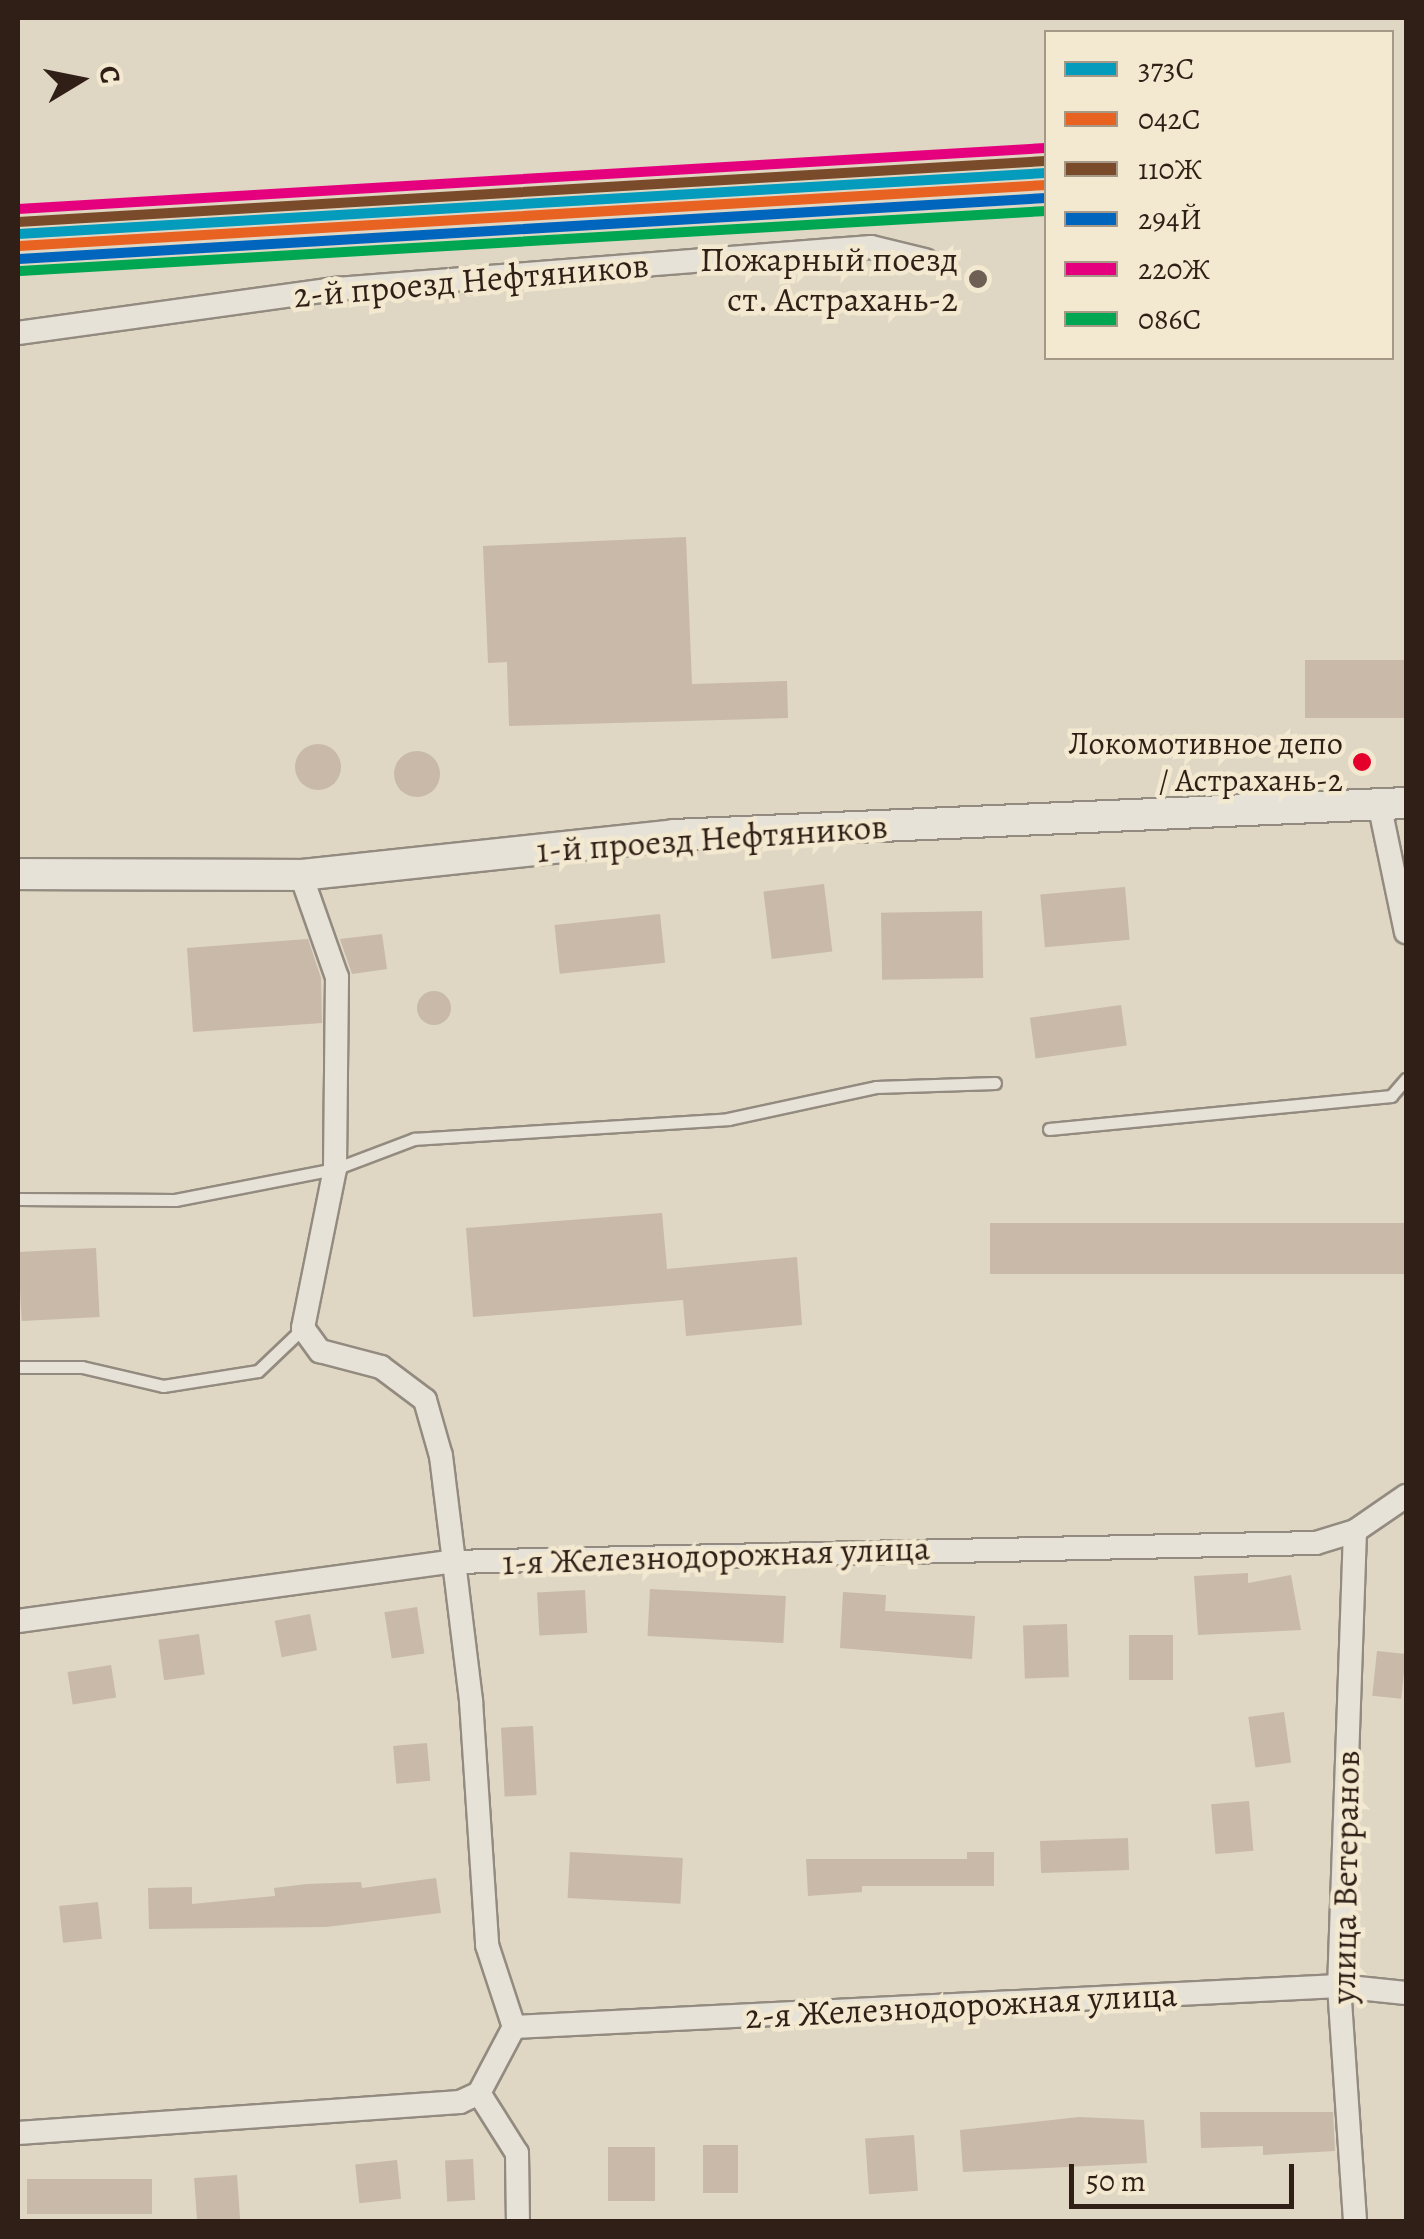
<!DOCTYPE html>
<meta charset="utf-8">
<style>
body{margin:0}
#map{position:relative;width:1424px;height:2239px;overflow:hidden;background:#dfd6c3;font-family:Alegreya,serif}
div>[style]{position:absolute}
.building>*{inset:0;background:#c8b9a9;transform-origin:0 0}
.round{border-radius:50%}
.roads{filter:drop-shadow(2px 0 #938b80) drop-shadow(-2px 0 #938b80) drop-shadow(0 2px #938b80) drop-shadow(0 -2px #938b80)}
.service>*{height:11px;margin:-5.5px;padding:0 5.5px;transform-origin:5.5px;border-radius:5.5px;background:#e7e2d7}
.minor>*{height:22px;margin:-11px;padding:0 11px;transform-origin:11px;border-radius:11px;background:#e7e2d7}
.tertiary>*{height:30px;margin:-15px;padding:0 15px;transform-origin:15px;border-radius:15px;background:#e7e2d7}
.rail-1>*{height:10px;margin:-5px;padding:0 5px;transform-origin:5px;border-radius:5px;background:#059bbc}
.rail-2>*{height:10px;margin:-5px;padding:0 5px;transform-origin:5px;border-radius:5px;background:#e86221}
.rail-3>*{height:10px;margin:-5px;padding:0 5px;transform-origin:5px;border-radius:5px;background:#7a4b2a}
.rail-4>*{height:10px;margin:-5px;padding:0 5px;transform-origin:5px;border-radius:5px;background:#0065bd}
.rail-5>*{height:10px;margin:-5px;padding:0 5px;transform-origin:5px;border-radius:5px;background:#e5007d}
.rail-6>*{height:10px;margin:-5px;padding:0 5px;transform-origin:5px;border-radius:5px;background:#00a651}
.dots>*{width:28px;height:28px;translate:-50% -50%;box-sizing:border-box;border:5px solid #f3e8d0;border-radius:50%}
span{translate:-50% -50%;white-space:nowrap;text-align:center;line-height:1.15;-webkit-text-stroke:9px #f3e8d0;paint-order:stroke}
.bus-label{font-size:32px;color:#301f16}
.right{translate:-100% -50%;text-align:right}
.poi-label{font-size:35px;color:#301f16}
.street-label{font-size:35px;color:#301f16}
.frame{position:absolute;inset:0;border:20px solid #301f16;pointer-events:none}
.legend{position:absolute;left:1044px;top:30px;width:350px;height:330px;box-sizing:border-box;background:#f3e8d0;border:2px solid #a59886;margin:0;padding:12px 18px;list-style:none;font-size:30px;color:#301f16}
.legend li{display:flex;align-items:center;gap:20px;height:50px}
.legend b{width:50px;border:2px solid #a59886}
.north{position:absolute;left:30px;top:30px;width:100px;height:100px;-webkit-text-stroke:8px #f3e8d0;paint-order:stroke;rotate:80deg;font-size:28px;font-weight:700;line-height:40px;text-align:center;color:#301f16}
.north::after{content:'';display:block;margin:auto;width:35px;height:45px;background:#301f16;clip-path:polygon(50% 0,100% 100%,50% 72%,0 100%)}
.scale{position:absolute;left:1069px;top:2164px;width:225px;height:45px;box-sizing:border-box;border:5px solid #301f16;border-top:0;padding-left:12px;font-size:30px;line-height:35px;white-space:nowrap;color:#301f16;-webkit-text-stroke:8px #f3e8d0;paint-order:stroke}
</style>
<div id="map">
<div class="building">
<div style="clip-path:polygon(686px 537px,692px 684px,787px 681px,788px 718px,509px 726px,507px 662px,488px 663px,483px 546px)"></div>
<div style="left:1406px;top:660px;width:58px;height:101px;rotate:90deg"></div>
<div class="round" style="left:295px;top:744px;width:46px;height:46px"></div>
<div class="round" style="left:394px;top:751px;width:46px;height:46px"></div>
<div style="left:824px;top:884px;width:68px;height:61px;rotate:83deg"></div>
<div style="left:1125px;top:887px;width:53px;height:85px;rotate:85deg"></div>
<div style="left:982px;top:911px;width:67px;height:101px;rotate:89deg"></div>
<div style="left:660px;top:914px;width:49px;height:106px;rotate:84deg"></div>
<div style="clip-path:polygon(382px 934px,387px 969px,352px 974px,340px 939px)"></div>
<div style="clip-path:polygon(308px 939px,321px 978px,322px 1023px,193px 1032px,187px 948px)"></div>
<div class="round" style="left:417px;top:991px;width:34px;height:34px"></div>
<div style="left:1121px;top:1005px;width:41px;height:92px;rotate:82deg"></div>
<div style="clip-path:polygon(662px 1213px,667px 1269px,797px 1257px,802px 1325px,686px 1336px,683px 1300px,473px 1317px,466px 1228px)"></div>
<div style="left:1406px;top:1223px;width:51px;height:416px;rotate:90deg"></div>
<div style="left:96px;top:1248px;width:69px;height:78px;rotate:87deg"></div>
<div style="clip-path:polygon(1248px 1573px,1248px 1583px,1291px 1575px,1301px 1630px,1198px 1635px,1194px 1576px)"></div>
<div style="left:650px;top:1589px;width:136px;height:47px;rotate:3deg"></div>
<div style="left:585px;top:1590px;width:43px;height:48px;rotate:87deg"></div>
<div style="clip-path:polygon(843px 1592px,886px 1595px,885px 1611px,975px 1616px,972px 1659px,840px 1648px)"></div>
<div style="left:417px;top:1607px;width:47px;height:33px;rotate:81deg"></div>
<div style="left:310px;top:1614px;width:37px;height:36px;rotate:79deg"></div>
<div style="left:1067px;top:1624px;width:53px;height:44px;rotate:88deg"></div>
<div style="left:199px;top:1634px;width:41px;height:41px;rotate:82deg"></div>
<div style="left:1129px;top:1635px;width:44px;height:45px"></div>
<div style="left:1377px;top:1651px;width:29px;height:45px;rotate:6deg"></div>
<div style="left:111px;top:1665px;width:33px;height:44px;rotate:81deg"></div>
<div style="left:1284px;top:1712px;width:51px;height:36px;rotate:82deg"></div>
<div style="left:533px;top:1726px;width:69px;height:32px;rotate:87deg"></div>
<div style="left:427px;top:1743px;width:38px;height:34px;rotate:85deg"></div>
<div style="left:1249px;top:1801px;width:50px;height:38px;rotate:85deg"></div>
<div style="left:1128px;top:1838px;width:32px;height:88px;rotate:88deg"></div>
<div style="left:570px;top:1852px;width:113px;height:46px;rotate:3deg"></div>
<div style="clip-path:polygon(967px 1852px,994px 1852px,994px 1886px,862px 1886px,862px 1892px,808px 1896px,806px 1859px,967px 1859px)"></div>
<div style="clip-path:polygon(436px 1878px,441px 1913px,326px 1927px,149px 1929px,148px 1888px,192px 1887px,192px 1904px,275px 1896px,274px 1888px,307px 1884px,361px 1882px,362px 1888px)"></div>
<div style="left:98px;top:1902px;width:37px;height:39px;rotate:84deg"></div>
<div style="clip-path:polygon(1200px 2112px,1333px 2112px,1335px 2151px,1263px 2155px,1263px 2146px,1201px 2148px)"></div>
<div style="clip-path:polygon(1079px 2117px,1144px 2120px,1147px 2163px,963px 2172px,960px 2130px)"></div>
<div style="left:914px;top:2135px;width:56px;height:49px;rotate:86deg"></div>
<div style="left:703px;top:2145px;width:35px;height:48px"></div>
<div style="left:608px;top:2147px;width:47px;height:54px"></div>
<div style="left:473px;top:2159px;width:41px;height:28px;rotate:87deg"></div>
<div style="left:397px;top:2160px;width:39px;height:42px;rotate:84deg"></div>
<div style="left:237px;top:2175px;width:47px;height:43px;rotate:86deg"></div>
<div style="left:152px;top:2179px;width:35px;height:125px;rotate:90deg"></div>
</div>
<div class="roads">
<div class="service">
<div style="left:1049px;top:1129px;width:344px;rotate:-5.5deg"></div>
<div style="left:1391px;top:1096px;width:23px;rotate:-49deg"></div>
<div style="left:18px;top:1199px;width:157px;rotate:0.4deg"></div>
<div style="left:175px;top:1200px;width:163px;rotate:-11deg"></div>
<div style="left:335px;top:1169px;width:85px;rotate:-20.8deg"></div>
<div style="left:414px;top:1139px;width:315px;rotate:-3.6deg"></div>
<div style="left:728px;top:1119px;width:151px;rotate:-12.2deg"></div>
<div style="left:876px;top:1087px;width:119px;rotate:-1.9deg"></div>
<div style="left:18px;top:1367px;width:64px"></div>
<div style="left:82px;top:1367px;width:83px;rotate:13.2deg"></div>
<div style="left:163px;top:1386px;width:96px;rotate:-9deg"></div>
<div style="left:258px;top:1371px;width:62px;rotate:-43.7deg"></div>
</div>
<div class="minor">
<div style="left:18px;top:333px;width:322px;rotate:-7.9deg"></div>
<div style="left:337px;top:289px;width:536px;rotate:-4.5deg"></div>
<div style="left:871px;top:247px;width:56px;rotate:13.5deg"></div>
<div style="left:1379px;top:803px;width:132px;rotate:78.2deg"></div>
<div style="left:301px;top:875px;width:108px;rotate:70.6deg"></div>
<div style="left:337px;top:977px;width:192px;rotate:90.6deg"></div>
<div style="left:335px;top:1169px;width:162px;rotate:101.4deg"></div>
<div style="left:303px;top:1328px;width:29px;rotate:54deg"></div>
<div style="left:320px;top:1351px;width:63px;rotate:14.7deg"></div>
<div style="left:381px;top:1367px;width:55px;rotate:36.9deg"></div>
<div style="left:425px;top:1400px;width:58px;rotate:74.1deg"></div>
<div style="left:441px;top:1456px;width:247px;rotate:83deg"></div>
<div style="left:471px;top:1701px;width:245px;rotate:86.2deg"></div>
<div style="left:487px;top:1945px;width:86px;rotate:71.8deg"></div>
<div style="left:514px;top:2027px;width:75px;rotate:117.9deg"></div>
<div style="left:479px;top:2093px;width:71px;rotate:57.7deg"></div>
<div style="left:517px;top:2153px;width:69px;rotate:89.2deg"></div>
<div style="left:1355px;top:1531px;width:455px;rotate:92deg"></div>
<div style="left:1339px;top:1986px;width:237px;rotate:86.1deg"></div>
<div style="left:18px;top:1621px;width:437px;rotate:-7.8deg"></div>
<div style="left:451px;top:1562px;width:865px;rotate:-1.26deg"></div>
<div style="left:1316px;top:1543px;width:41px;rotate:-17.1deg"></div>
<div style="left:1355px;top:1531px;width:62px;rotate:-34.5deg"></div>
<div style="left:514px;top:2027px;width:826px;rotate:-2.85deg"></div>
<div style="left:1339px;top:1986px;width:67px;rotate:6deg"></div>
<div style="left:18px;top:2133px;width:443px;rotate:-4deg"></div>
<div style="left:460px;top:2102px;width:21px;rotate:-25deg"></div>
</div>
<div class="tertiary">
<div style="left:18px;top:874px;width:283px;rotate:0.2deg"></div>
<div style="left:301px;top:875px;width:375px;rotate:-6.1deg"></div>
<div style="left:674px;top:835px;width:733px;rotate:-2.5deg"></div>
</div>
</div>
<div class="rail-1">
<div style="left:18px;top:234px;width:1030px;rotate:-3.4deg"></div>
</div>
<div class="rail-2">
<div style="left:19px;top:246px;width:1029px;rotate:-3.4deg"></div>
</div>
<div class="rail-3">
<div style="left:18px;top:222px;width:1029px;rotate:-3.4deg"></div>
</div>
<div class="rail-4">
<div style="left:19px;top:259px;width:1029px;rotate:-3.4deg"></div>
</div>
<div class="rail-5">
<div style="left:18px;top:209px;width:1029px;rotate:-3.4deg"></div>
</div>
<div class="rail-6">
<div style="left:20px;top:271px;width:1028px;rotate:-3.35deg"></div>
</div>
<div class="dots">
<div style="left:978px;top:279px;background:#6d5f53"></div>
<div style="left:1362px;top:762px;background:#e4002b"></div>
</div>
<div class="bus-label">
<span class="right" style="left:1343px;top:762px">Локомотивное депо<br>/ Астрахань-2</span>
</div>
<div class="poi-label">
<span class="right" style="left:958px;top:279px">Пожарный поезд<br>ст. Астрахань-2</span>
</div>
<div class="street-label">
<span style="left:471px;top:280px;rotate:-5deg">2-й проезд Нефтяников</span>
<span style="left:712px;top:838px;rotate:-4deg">1-й проезд Нефтяников</span>
<span style="left:716px;top:1555px;rotate:-2deg">1-я Железнодорожная улица</span>
<span style="left:1345px;top:1877px;rotate:-89deg">улица Ветеранов</span>
<span style="left:961px;top:2005px;rotate:-3deg">2-я Железнодорожная улица</span>
</div>
<div class="frame"></div>
<ul class="legend">
<li><b style="height:12px;background:#059bbc"></b>373C</li>
<li><b style="height:12px;background:#e86221"></b>042С</li>
<li><b style="height:12px;background:#7a4b2a"></b>110Ж</li>
<li><b style="height:12px;background:#0065bd"></b>294Й</li>
<li><b style="height:12px;background:#e5007d"></b>220Ж</li>
<li><b style="height:12px;background:#00a651"></b>086С</li>
</ul>
<div class="north">С</div>
<div class="scale">50 m</div>
</div>
